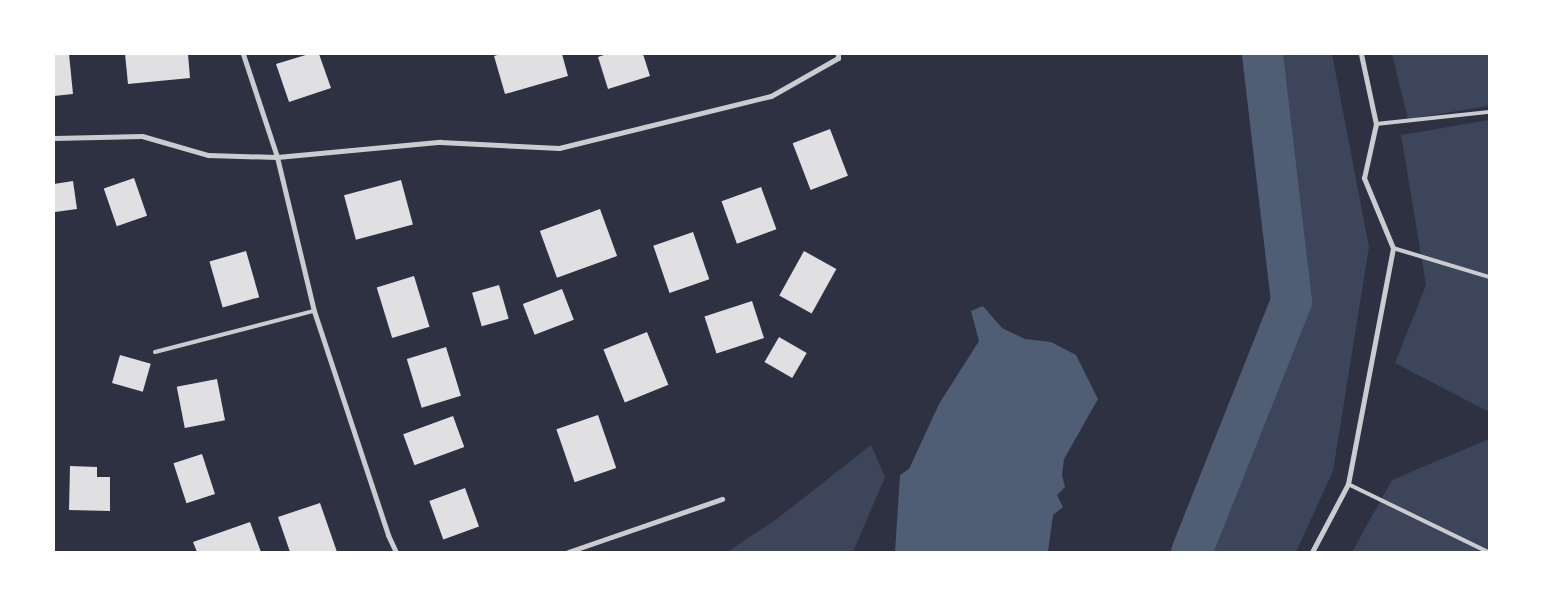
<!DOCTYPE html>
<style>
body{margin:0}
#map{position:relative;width:1543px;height:606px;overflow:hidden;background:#2d3142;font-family:Montserrat,sans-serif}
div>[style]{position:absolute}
.green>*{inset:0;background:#3c4559}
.water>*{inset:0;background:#4f5d75}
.river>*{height:41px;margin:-20.5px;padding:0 20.5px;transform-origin:20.5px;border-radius:20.5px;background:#4f5d75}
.building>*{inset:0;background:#e0e0e3;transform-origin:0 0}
.service>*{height:4px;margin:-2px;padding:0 2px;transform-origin:2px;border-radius:2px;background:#caccd0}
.minor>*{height:5px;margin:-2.5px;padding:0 2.5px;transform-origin:2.5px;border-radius:2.5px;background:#caccd0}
span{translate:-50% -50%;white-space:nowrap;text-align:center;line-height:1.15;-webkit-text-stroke:5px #fff;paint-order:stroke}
.frame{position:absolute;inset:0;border:55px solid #fff;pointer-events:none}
</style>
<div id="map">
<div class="green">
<div style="clip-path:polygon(1273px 54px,1332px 54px,1369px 247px,1333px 471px,1296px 552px,1206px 552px,1305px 305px)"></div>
<div style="clip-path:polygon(1392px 54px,1489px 54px,1489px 106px,1408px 119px)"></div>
<div style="clip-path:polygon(1489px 120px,1489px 412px,1395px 363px,1426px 285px,1401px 135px)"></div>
<div style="clip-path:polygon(1489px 439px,1489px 552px,1352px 552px,1392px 480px)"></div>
<div style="clip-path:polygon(871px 445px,885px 477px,853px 552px,727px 552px,778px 518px)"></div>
</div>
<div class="water">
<div style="clip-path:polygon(983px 306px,1002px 328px,1025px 339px,1051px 342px,1076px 355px,1098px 399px,1064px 459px,1062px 475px,1065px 487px,1057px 495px,1063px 507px,1053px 515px,1048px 552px,895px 552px,900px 475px,909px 469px,939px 404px,979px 341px,971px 311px)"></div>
</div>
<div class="river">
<div style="left:1191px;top:552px;width:270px;rotate:-68.3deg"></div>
<div style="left:1291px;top:301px;width:249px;rotate:-96.7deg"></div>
</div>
<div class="building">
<div style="clip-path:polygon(54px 54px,69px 54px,73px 94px,54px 96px)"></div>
<div style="clip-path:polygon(125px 54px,188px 54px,190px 78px,128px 84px)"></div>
<div style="clip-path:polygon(309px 54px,319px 54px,331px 88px,289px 102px,276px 64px)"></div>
<div style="clip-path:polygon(501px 54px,562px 54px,568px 76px,505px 94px,494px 56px)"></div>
<div style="clip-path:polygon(607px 54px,643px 54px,650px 76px,608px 89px,598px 57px)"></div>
<div style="left:830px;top:129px;width:50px;height:40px;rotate:69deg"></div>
<div style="left:134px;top:178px;width:40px;height:32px;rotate:71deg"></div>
<div style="left:401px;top:180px;width:46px;height:59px;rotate:75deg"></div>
<div style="clip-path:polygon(73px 181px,77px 209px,55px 212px,54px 184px)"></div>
<div style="left:761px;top:187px;width:45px;height:42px;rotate:70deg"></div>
<div style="left:600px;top:209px;width:50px;height:64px;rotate:70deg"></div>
<div style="left:693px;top:232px;width:50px;height:42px;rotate:71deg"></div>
<div style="left:246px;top:251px;width:48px;height:38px;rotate:74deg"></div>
<div style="left:804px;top:251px;width:37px;height:51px;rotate:29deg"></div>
<div style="left:414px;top:276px;width:53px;height:39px;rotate:73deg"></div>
<div style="left:499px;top:285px;width:35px;height:28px;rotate:74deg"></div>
<div style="left:562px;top:289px;width:33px;height:42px;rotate:69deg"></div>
<div style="left:752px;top:301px;width:39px;height:50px;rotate:72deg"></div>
<div style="left:647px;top:332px;width:57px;height:47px;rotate:68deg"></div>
<div style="left:779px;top:337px;width:32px;height:29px;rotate:30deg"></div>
<div style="left:446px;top:347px;width:51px;height:41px;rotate:73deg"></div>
<div style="left:120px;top:355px;width:32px;height:29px;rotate:16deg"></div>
<div style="left:217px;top:379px;width:42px;height:41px;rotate:79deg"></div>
<div style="left:598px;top:415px;width:56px;height:44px;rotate:71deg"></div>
<div style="left:453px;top:416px;width:33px;height:53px;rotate:70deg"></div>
<div style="left:202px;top:454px;width:42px;height:30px;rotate:72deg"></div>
<div style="clip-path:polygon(70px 466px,97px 467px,97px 477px,110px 477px,110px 511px,69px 510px)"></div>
<div style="left:465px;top:488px;width:41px;height:38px;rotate:70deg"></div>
<div style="clip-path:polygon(320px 503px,337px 552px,290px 552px,278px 517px)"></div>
<div style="clip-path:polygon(250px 522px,261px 552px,197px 552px,193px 542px)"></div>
</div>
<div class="service">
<div style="left:1376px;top:124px;width:114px;rotate:-6.1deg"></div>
<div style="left:1393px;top:248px;width:100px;rotate:16.8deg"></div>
<div style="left:155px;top:352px;width:164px;rotate:-14.5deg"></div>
<div style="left:1348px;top:484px;width:156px;rotate:25.9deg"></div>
</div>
<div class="minor">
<div style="left:243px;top:54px;width:108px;rotate:71.7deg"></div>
<div style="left:277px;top:157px;width:158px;rotate:76.5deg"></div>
<div style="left:314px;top:311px;width:236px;rotate:71.7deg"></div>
<div style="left:388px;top:535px;width:19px;rotate:65deg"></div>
<div style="left:54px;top:138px;width:88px;rotate:-1.3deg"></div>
<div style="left:142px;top:136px;width:69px;rotate:16.1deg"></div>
<div style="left:208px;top:155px;width:69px;rotate:1.7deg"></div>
<div style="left:277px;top:157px;width:164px;rotate:-5.3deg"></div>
<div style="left:440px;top:142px;width:119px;rotate:2.9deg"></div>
<div style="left:559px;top:148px;width:218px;rotate:-13.8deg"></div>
<div style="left:771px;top:96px;width:77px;rotate:-29.6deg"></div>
<div style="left:838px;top:58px;width:4px;rotate:-90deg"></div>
<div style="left:568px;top:552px;width:163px;rotate:-19deg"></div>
<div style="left:1312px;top:552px;width:77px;rotate:-62.1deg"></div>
<div style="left:1348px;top:484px;width:240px;rotate:-79.2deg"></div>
<div style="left:1393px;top:248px;width:76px;rotate:-112.5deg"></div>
<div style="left:1364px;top:178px;width:55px;rotate:-77.5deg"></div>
<div style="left:1376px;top:124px;width:72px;rotate:-102.1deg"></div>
</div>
<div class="frame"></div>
</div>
